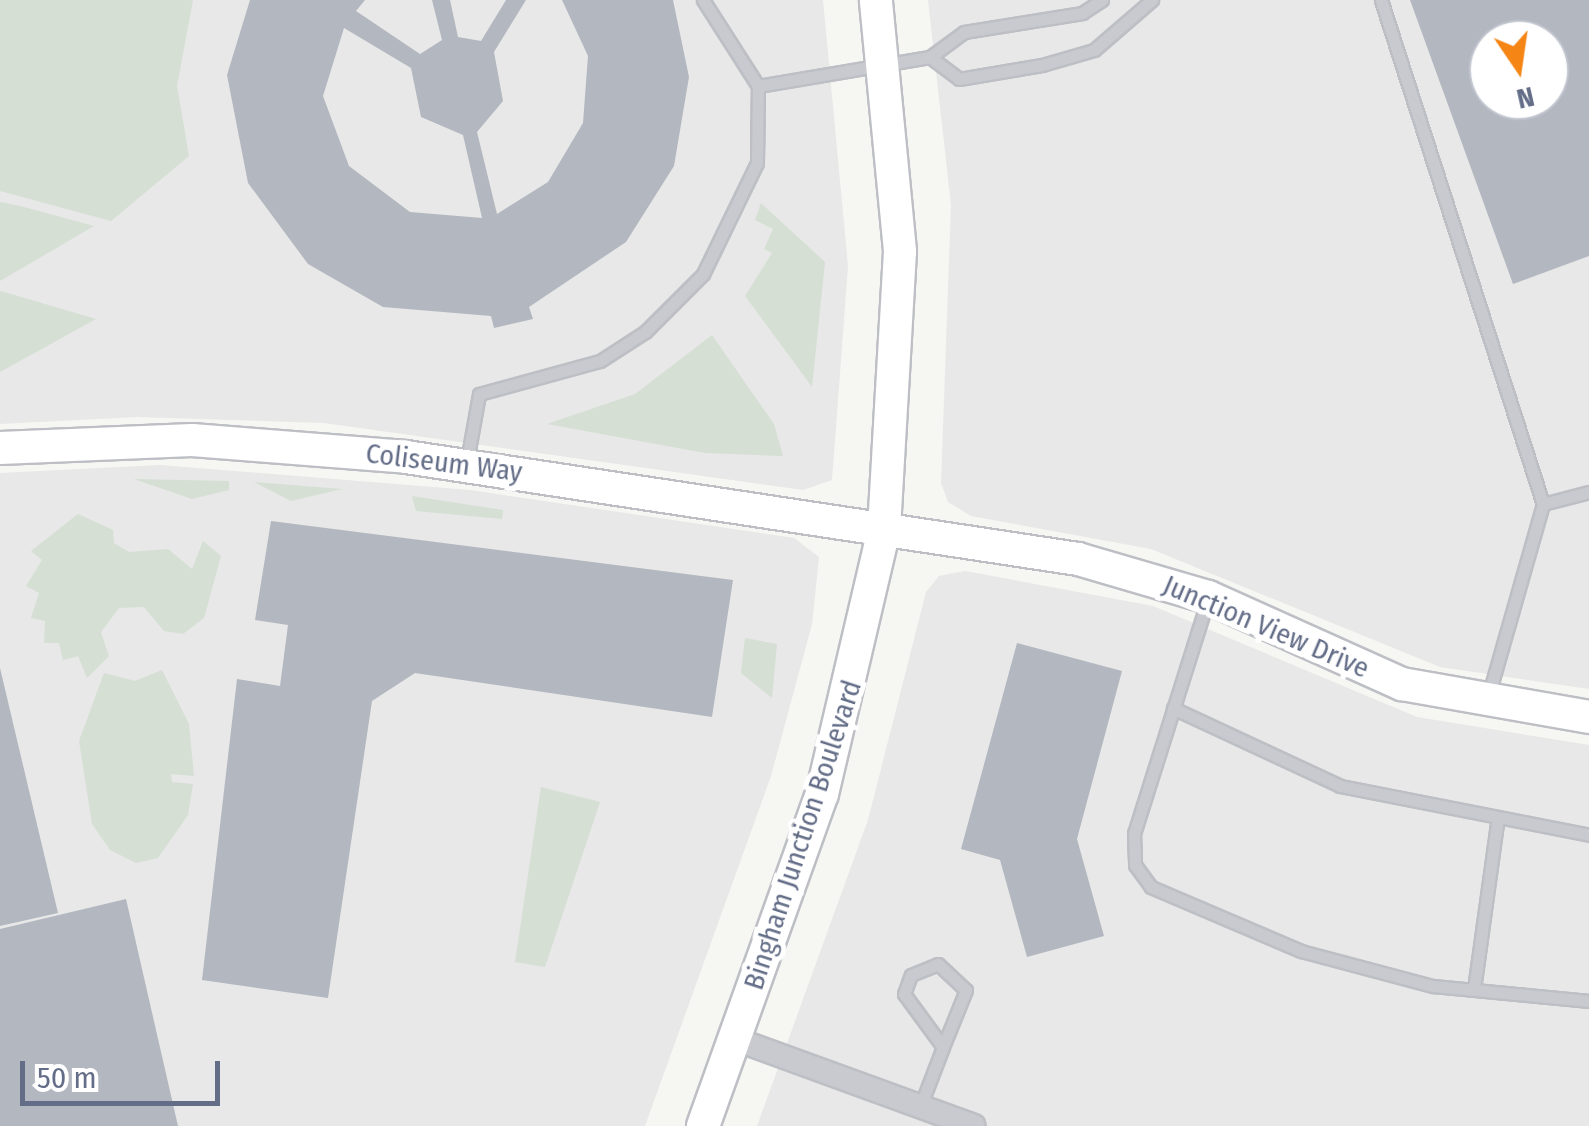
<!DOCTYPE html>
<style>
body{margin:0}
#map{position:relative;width:1589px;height:1126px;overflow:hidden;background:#f6f7f3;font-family:"Fira Sans Condensed",sans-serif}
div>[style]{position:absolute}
.built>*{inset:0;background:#e7e8e7}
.green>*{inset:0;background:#d5dfd4}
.building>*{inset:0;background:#b3b7c0}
.roads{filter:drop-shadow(2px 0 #bdbfc5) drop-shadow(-2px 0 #bdbfc5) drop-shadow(0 2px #bdbfc5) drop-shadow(0 -2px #bdbfc5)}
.lane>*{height:11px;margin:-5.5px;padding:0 5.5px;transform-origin:5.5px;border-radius:5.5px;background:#c9cacf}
.street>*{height:22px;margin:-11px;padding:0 11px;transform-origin:11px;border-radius:11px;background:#c9cacf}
.secondary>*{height:32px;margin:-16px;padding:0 16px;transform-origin:16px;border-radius:16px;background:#fff}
span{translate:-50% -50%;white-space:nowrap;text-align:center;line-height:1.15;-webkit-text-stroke:10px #fff;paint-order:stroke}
.street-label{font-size:28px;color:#636d87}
.north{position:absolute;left:1469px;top:20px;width:100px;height:100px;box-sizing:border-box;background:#fff;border:2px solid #c1c5cf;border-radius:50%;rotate:167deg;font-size:28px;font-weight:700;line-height:40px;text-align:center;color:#636d87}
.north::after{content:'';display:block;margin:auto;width:35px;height:45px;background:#f58615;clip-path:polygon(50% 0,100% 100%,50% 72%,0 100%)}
.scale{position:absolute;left:20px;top:1061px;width:200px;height:45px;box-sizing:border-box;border:5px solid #636d87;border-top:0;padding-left:12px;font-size:30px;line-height:35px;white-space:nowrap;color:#636d87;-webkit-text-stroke:8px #fff;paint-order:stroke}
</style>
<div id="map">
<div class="built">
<div style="clip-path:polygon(0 0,823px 0,848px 266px,832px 480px,803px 490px,324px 423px,138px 417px,0 424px)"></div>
<div style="clip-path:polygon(evenodd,928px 0,1589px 0,1589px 689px,1440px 667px,1151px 549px,971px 516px,948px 502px,941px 483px,951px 205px,928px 0,1489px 40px,1549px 40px,1549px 100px,1489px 100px,1489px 40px)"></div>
<div style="clip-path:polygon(160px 465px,470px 490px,794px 538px,819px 557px,812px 624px,771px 776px,645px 1126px,0 1126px,0 473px)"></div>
<div style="clip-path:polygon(965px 571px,1153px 606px,1417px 717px,1589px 745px,1589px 1126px,757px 1126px,868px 820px,926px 592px,939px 576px)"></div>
</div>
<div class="green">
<div style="clip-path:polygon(0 0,193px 0,177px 86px,189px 156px,111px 221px,0 191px)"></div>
<div style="clip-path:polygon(0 202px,20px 206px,94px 226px,0 281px)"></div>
<div style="clip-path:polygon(761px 203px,825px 262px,812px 387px,745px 296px,772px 253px,764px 249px,773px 229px,755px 220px)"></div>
<div style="clip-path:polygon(0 292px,1px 291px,96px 319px,0 372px)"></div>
<div style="clip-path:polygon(712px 335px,774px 424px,783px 456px,705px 453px,547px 424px,635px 394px)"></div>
<div style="clip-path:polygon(134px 479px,229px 481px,229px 490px,192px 499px)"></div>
<div style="clip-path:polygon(254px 482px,342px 489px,291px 501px)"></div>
<div style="clip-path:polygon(412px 496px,503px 510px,502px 519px,416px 511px)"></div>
<div style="clip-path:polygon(78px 514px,113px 530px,114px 543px,129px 552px,168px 549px,192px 569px,203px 541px,221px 556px,204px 618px,183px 634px,164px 631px,144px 607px,119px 608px,101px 632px,109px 656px,87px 678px,78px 656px,63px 660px,59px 643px,44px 643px,45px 621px,31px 618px,39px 593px,26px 586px,42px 560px,31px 551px)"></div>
<div style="clip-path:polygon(745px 638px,777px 644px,772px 698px,741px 673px)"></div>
<div style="clip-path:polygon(162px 670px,189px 724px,194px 776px,171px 774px,172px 782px,193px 784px,188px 815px,158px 858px,136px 863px,110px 850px,92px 824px,79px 741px,104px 673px,135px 681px)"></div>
<div style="clip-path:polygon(541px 787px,600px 802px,545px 967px,515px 962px)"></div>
</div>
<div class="building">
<div style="clip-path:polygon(evenodd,250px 0,365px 0,356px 11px,420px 54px,442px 40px,432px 0,450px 0,458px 37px,481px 41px,506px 0,526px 0,494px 52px,503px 101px,477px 132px,497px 214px,548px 182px,583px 123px,588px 56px,562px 0,673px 0,689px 77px,674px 166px,626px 242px,529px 307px,533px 319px,494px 328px,491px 316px,383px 307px,308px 264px,248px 183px,227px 75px,250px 0,344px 28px,411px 68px,421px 117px,463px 135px,482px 218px,410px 212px,349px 166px,323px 96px,344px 28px)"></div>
<div style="clip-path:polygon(evenodd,1410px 0,1589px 0,1589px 256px,1513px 284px,1410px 0,1489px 40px,1549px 40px,1549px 100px,1489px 100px,1489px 40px)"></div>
<div style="clip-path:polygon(271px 521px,733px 580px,712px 717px,415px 673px,372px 701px,328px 998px,202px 980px,237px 679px,280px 686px,288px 625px,255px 620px)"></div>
<div style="clip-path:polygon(1017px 643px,1122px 671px,1077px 839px,1104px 936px,1027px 957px,1000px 860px,961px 849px)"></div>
<div style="clip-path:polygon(0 668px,58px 913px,0 926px)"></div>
<div style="clip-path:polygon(126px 899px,178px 1126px,0 1126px,0 929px)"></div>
</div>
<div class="roads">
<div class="lane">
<div style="left:703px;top:0;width:102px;rotate:57.4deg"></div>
<div style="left:1381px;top:0;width:529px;rotate:72.18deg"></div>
<div style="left:1543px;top:504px;width:201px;rotate:105.9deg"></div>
<div style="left:930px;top:57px;width:36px;rotate:37deg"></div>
<div style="left:959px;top:79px;width:84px;rotate:-9.6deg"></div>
<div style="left:1042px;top:65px;width:54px;rotate:-16.1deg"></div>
<div style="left:1094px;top:50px;width:77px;rotate:-40.8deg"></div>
<div style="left:467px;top:461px;width:68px;rotate:-79.8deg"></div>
<div style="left:479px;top:394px;width:125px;rotate:-15.3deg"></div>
<div style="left:600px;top:361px;width:54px;rotate:-32.8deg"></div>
<div style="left:645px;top:332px;width:82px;rotate:-45deg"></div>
<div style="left:703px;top:274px;width:123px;rotate:-64.1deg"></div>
<div style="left:757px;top:163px;width:77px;rotate:-89.3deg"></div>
<div style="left:758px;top:86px;width:174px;rotate:-9.6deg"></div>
<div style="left:930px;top:57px;width:42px;rotate:-36.3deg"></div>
<div style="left:964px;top:32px;width:120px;rotate:-9.1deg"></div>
<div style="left:1082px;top:13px;width:24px;rotate:-33deg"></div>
<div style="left:1543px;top:504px;width:48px;rotate:-14.6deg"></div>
<div style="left:1208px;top:599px;width:245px;rotate:107.5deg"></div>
<div style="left:1134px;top:833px;width:32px;rotate:88deg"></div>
<div style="left:1135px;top:865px;width:27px;rotate:54deg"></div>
<div style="left:1151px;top:887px;width:163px;rotate:23.1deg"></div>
<div style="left:1301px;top:951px;width:137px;rotate:14.9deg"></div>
<div style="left:1433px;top:986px;width:157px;rotate:5.5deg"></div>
<div style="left:1173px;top:708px;width:184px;rotate:25deg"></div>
<div style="left:1340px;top:786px;width:254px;rotate:11.1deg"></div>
<div style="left:938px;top:964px;width:38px;rotate:43deg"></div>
<div style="left:966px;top:990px;width:61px;rotate:112deg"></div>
<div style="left:943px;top:1047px;width:66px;rotate:-126.3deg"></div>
<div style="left:904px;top:994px;width:20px;rotate:-70deg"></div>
<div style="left:911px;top:975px;width:29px;rotate:-22deg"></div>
<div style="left:1474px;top:989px;width:168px;rotate:-82.1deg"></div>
<div style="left:920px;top:1107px;width:64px;rotate:-69deg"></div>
</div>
<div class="street">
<div style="left:735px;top:1039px;width:254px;rotate:20deg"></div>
</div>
<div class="secondary">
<div style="left:0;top:448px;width:192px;rotate:-2.4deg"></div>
<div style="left:192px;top:440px;width:215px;rotate:4.5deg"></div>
<div style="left:406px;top:457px;width:680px;rotate:8.63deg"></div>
<div style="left:1078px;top:559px;width:135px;rotate:16.3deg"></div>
<div style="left:1208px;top:597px;width:213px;rotate:24.2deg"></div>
<div style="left:1402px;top:684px;width:190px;rotate:10deg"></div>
<div style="left:703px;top:1126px;width:353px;rotate:-70.3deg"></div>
<div style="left:822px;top:794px;width:272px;rotate:-76.8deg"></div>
<div style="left:884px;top:529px;width:278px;rotate:-86.7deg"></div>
<div style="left:900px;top:251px;width:252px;rotate:-95.5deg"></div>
</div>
</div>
<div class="street-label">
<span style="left:444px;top:463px;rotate:7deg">Coliseum Way</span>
<span style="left:1266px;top:627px;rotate:23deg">Junction View Drive</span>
<span style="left:803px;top:835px;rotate:-72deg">Bingham Junction Boulevard</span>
</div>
<div class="north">N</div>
<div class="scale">50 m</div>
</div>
